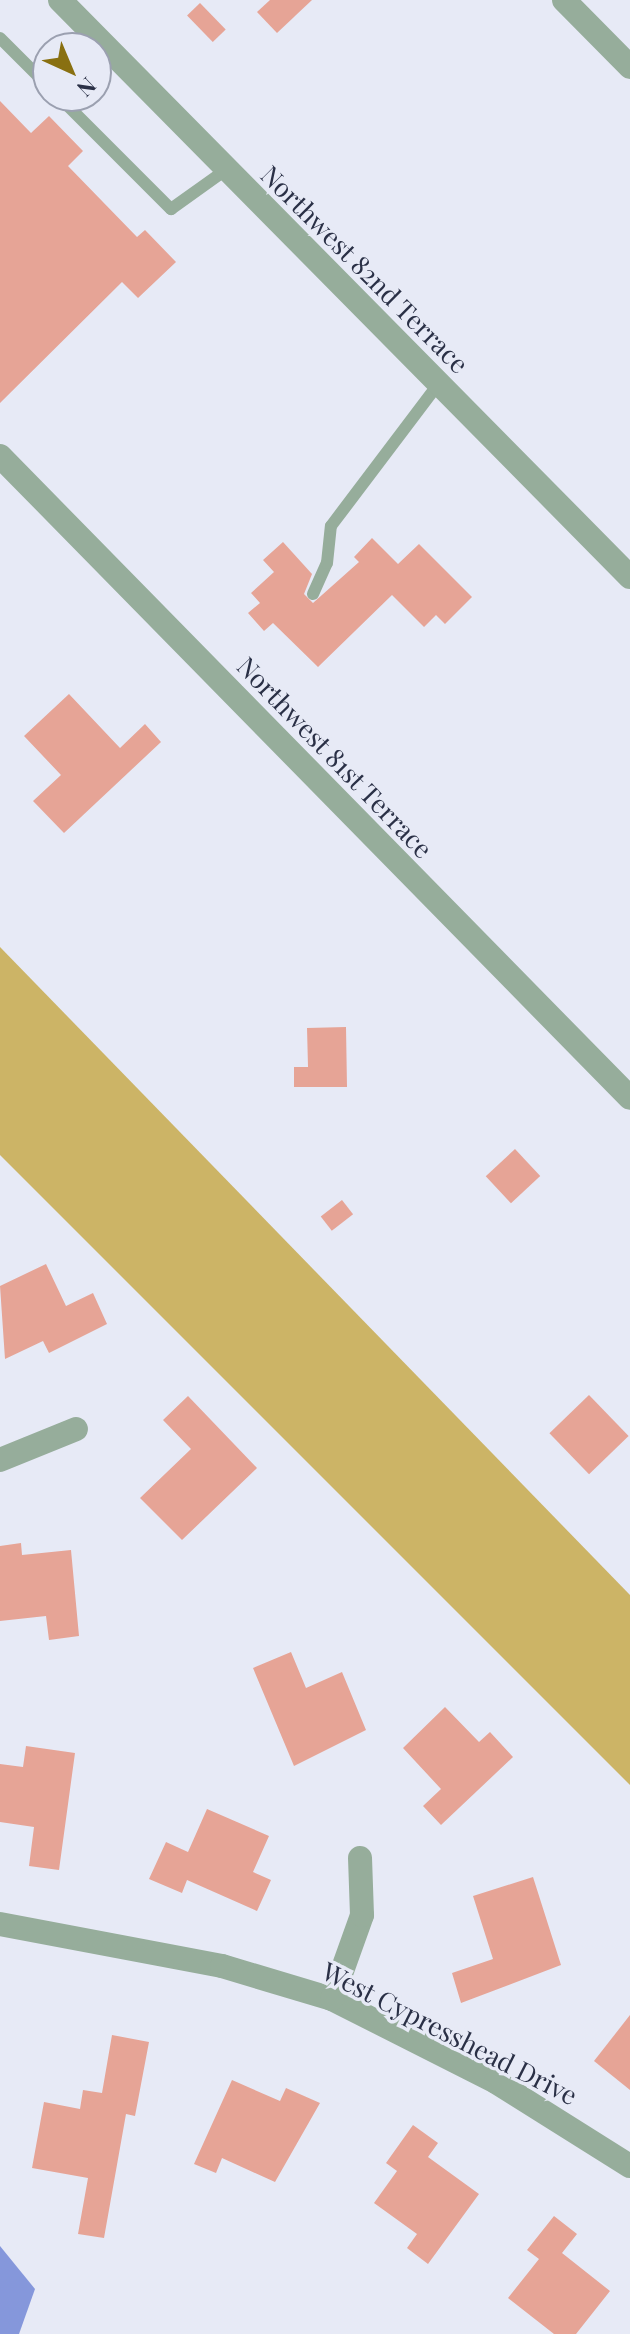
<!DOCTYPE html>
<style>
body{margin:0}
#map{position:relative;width:630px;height:2334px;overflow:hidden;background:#e7eaf6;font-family:"Playfair Display",serif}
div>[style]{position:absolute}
.forest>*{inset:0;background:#ccb466}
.water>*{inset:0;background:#8597db}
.building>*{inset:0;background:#e6a496;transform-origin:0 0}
.lane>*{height:12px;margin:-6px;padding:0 6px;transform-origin:6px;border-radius:6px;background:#96ad9b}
.street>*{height:24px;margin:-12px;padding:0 12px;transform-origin:12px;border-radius:12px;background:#96ad9b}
span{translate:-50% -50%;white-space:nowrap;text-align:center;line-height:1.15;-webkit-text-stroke:7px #e7eaf6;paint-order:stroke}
.street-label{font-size:26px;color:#2a3046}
.north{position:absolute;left:32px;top:32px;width:80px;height:80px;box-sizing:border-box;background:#e7eaf6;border:2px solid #9ba0b0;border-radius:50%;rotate:136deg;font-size:22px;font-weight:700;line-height:32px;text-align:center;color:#2a3046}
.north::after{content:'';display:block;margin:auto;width:28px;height:36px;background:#897011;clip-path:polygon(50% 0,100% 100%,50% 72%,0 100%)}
</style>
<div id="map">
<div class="forest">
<div style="clip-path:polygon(0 947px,630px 1595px,630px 1785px,0 1155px)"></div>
</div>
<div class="water">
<div style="clip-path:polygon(0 2246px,35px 2289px,19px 2334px,0 2334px)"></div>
</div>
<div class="building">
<div style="clip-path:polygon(270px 0,312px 0,277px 33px,257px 12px)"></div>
<div style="left:200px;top:3px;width:37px;height:18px;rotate:46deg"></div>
<div style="clip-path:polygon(0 101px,31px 133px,49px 116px,83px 151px,68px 166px,137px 237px,145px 230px,176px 262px,138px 298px,122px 282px,0 403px)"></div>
<div style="clip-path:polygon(372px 538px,398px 564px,419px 544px,472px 597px,445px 624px,436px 615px,424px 627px,392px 595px,318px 667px,273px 623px,264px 631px,248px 613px,260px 603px,251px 593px,274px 572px,263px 560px,283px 542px,312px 574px,304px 594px,313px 603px,359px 562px,354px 557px)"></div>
<div style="clip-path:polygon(69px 694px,120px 748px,145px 724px,161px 742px,64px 833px,33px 801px,61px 775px,24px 736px)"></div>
<div style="clip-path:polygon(346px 1027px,347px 1087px,294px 1087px,294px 1067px,308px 1067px,307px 1028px)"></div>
<div style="left:515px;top:1149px;width:37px;height:40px;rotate:47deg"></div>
<div style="left:342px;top:1200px;width:18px;height:27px;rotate:52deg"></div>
<div style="clip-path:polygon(46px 1264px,66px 1306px,93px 1293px,107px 1324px,49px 1353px,43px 1341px,5px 1359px,0 1286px)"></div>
<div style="left:589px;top:1395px;width:57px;height:55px;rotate:46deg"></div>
<div style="clip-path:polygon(188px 1396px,257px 1468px,182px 1540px,140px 1498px,191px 1449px,163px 1420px)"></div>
<div style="clip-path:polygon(21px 1543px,22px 1555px,71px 1550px,79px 1636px,49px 1640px,46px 1616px,0 1621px,0 1546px)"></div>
<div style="clip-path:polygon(291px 1652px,306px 1688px,342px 1672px,366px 1730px,294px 1766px,253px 1668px)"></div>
<div style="clip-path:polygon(445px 1707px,479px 1742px,490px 1732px,513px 1757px,441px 1825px,423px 1806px,441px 1789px,403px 1748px)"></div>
<div style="clip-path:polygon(26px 1746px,75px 1753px,59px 1870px,29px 1866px,34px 1827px,0 1822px,0 1764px,23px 1767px)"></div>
<div style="clip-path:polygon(207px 1809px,269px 1836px,253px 1872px,271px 1880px,257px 1911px,187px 1880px,182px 1893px,149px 1879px,166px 1842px,188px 1852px)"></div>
<div style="clip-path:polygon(533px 1877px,561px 1965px,461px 2003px,452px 1973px,493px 1959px,473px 1896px)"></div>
<div style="clip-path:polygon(630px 2015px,630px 2090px,594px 2061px)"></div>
<div style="clip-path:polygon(112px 2035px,149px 2042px,135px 2116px,126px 2114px,104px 2238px,78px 2234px,88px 2178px,32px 2168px,44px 2102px,80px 2109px,83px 2090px,102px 2093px)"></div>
<div style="clip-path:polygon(232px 2080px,280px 2101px,286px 2088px,320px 2103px,275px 2182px,222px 2158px,216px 2173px,194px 2164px)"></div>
<div style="clip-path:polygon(413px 2125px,438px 2143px,428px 2157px,479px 2194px,428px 2264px,407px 2248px,417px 2234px,374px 2203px,397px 2171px,386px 2163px)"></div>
<div style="clip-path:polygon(554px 2216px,577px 2234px,562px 2253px,610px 2291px,576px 2334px,554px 2334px,508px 2298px,539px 2259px,527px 2250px)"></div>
</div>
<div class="lane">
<div style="left:0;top:38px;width:68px;rotate:45deg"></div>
<div style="left:58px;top:96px;width:160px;rotate:45deg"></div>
<div style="left:171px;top:209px;width:69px;rotate:-35.5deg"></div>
<div style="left:313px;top:594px;width:34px;rotate:-66deg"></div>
<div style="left:327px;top:563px;width:37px;rotate:-84deg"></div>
<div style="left:331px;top:526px;width:179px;rotate:-52.9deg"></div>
</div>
<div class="street">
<div style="left:60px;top:0;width:811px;rotate:45.35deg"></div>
<div style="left:564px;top:0;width:94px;rotate:45.4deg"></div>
<div style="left:0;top:456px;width:899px;rotate:45.54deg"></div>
<div style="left:0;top:1460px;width:82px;rotate:-22.2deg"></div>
<div style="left:0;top:1924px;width:226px;rotate:10.7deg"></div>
<div style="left:222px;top:1966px;width:115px;rotate:16.7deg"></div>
<div style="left:332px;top:1999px;width:184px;rotate:26.8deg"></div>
<div style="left:496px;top:2082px;width:158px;rotate:32.1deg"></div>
<div style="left:332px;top:1999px;width:89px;rotate:-70.3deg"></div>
<div style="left:362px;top:1915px;width:57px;rotate:-92deg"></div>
</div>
<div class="street-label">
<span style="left:365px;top:269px;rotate:45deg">Northwest 82nd Terrace</span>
<span style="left:335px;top:757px;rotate:46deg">Northwest 81st Terrace</span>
<span style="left:450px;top:2033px;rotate:27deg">West Cypresshead Drive</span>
</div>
<div class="north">N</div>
</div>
